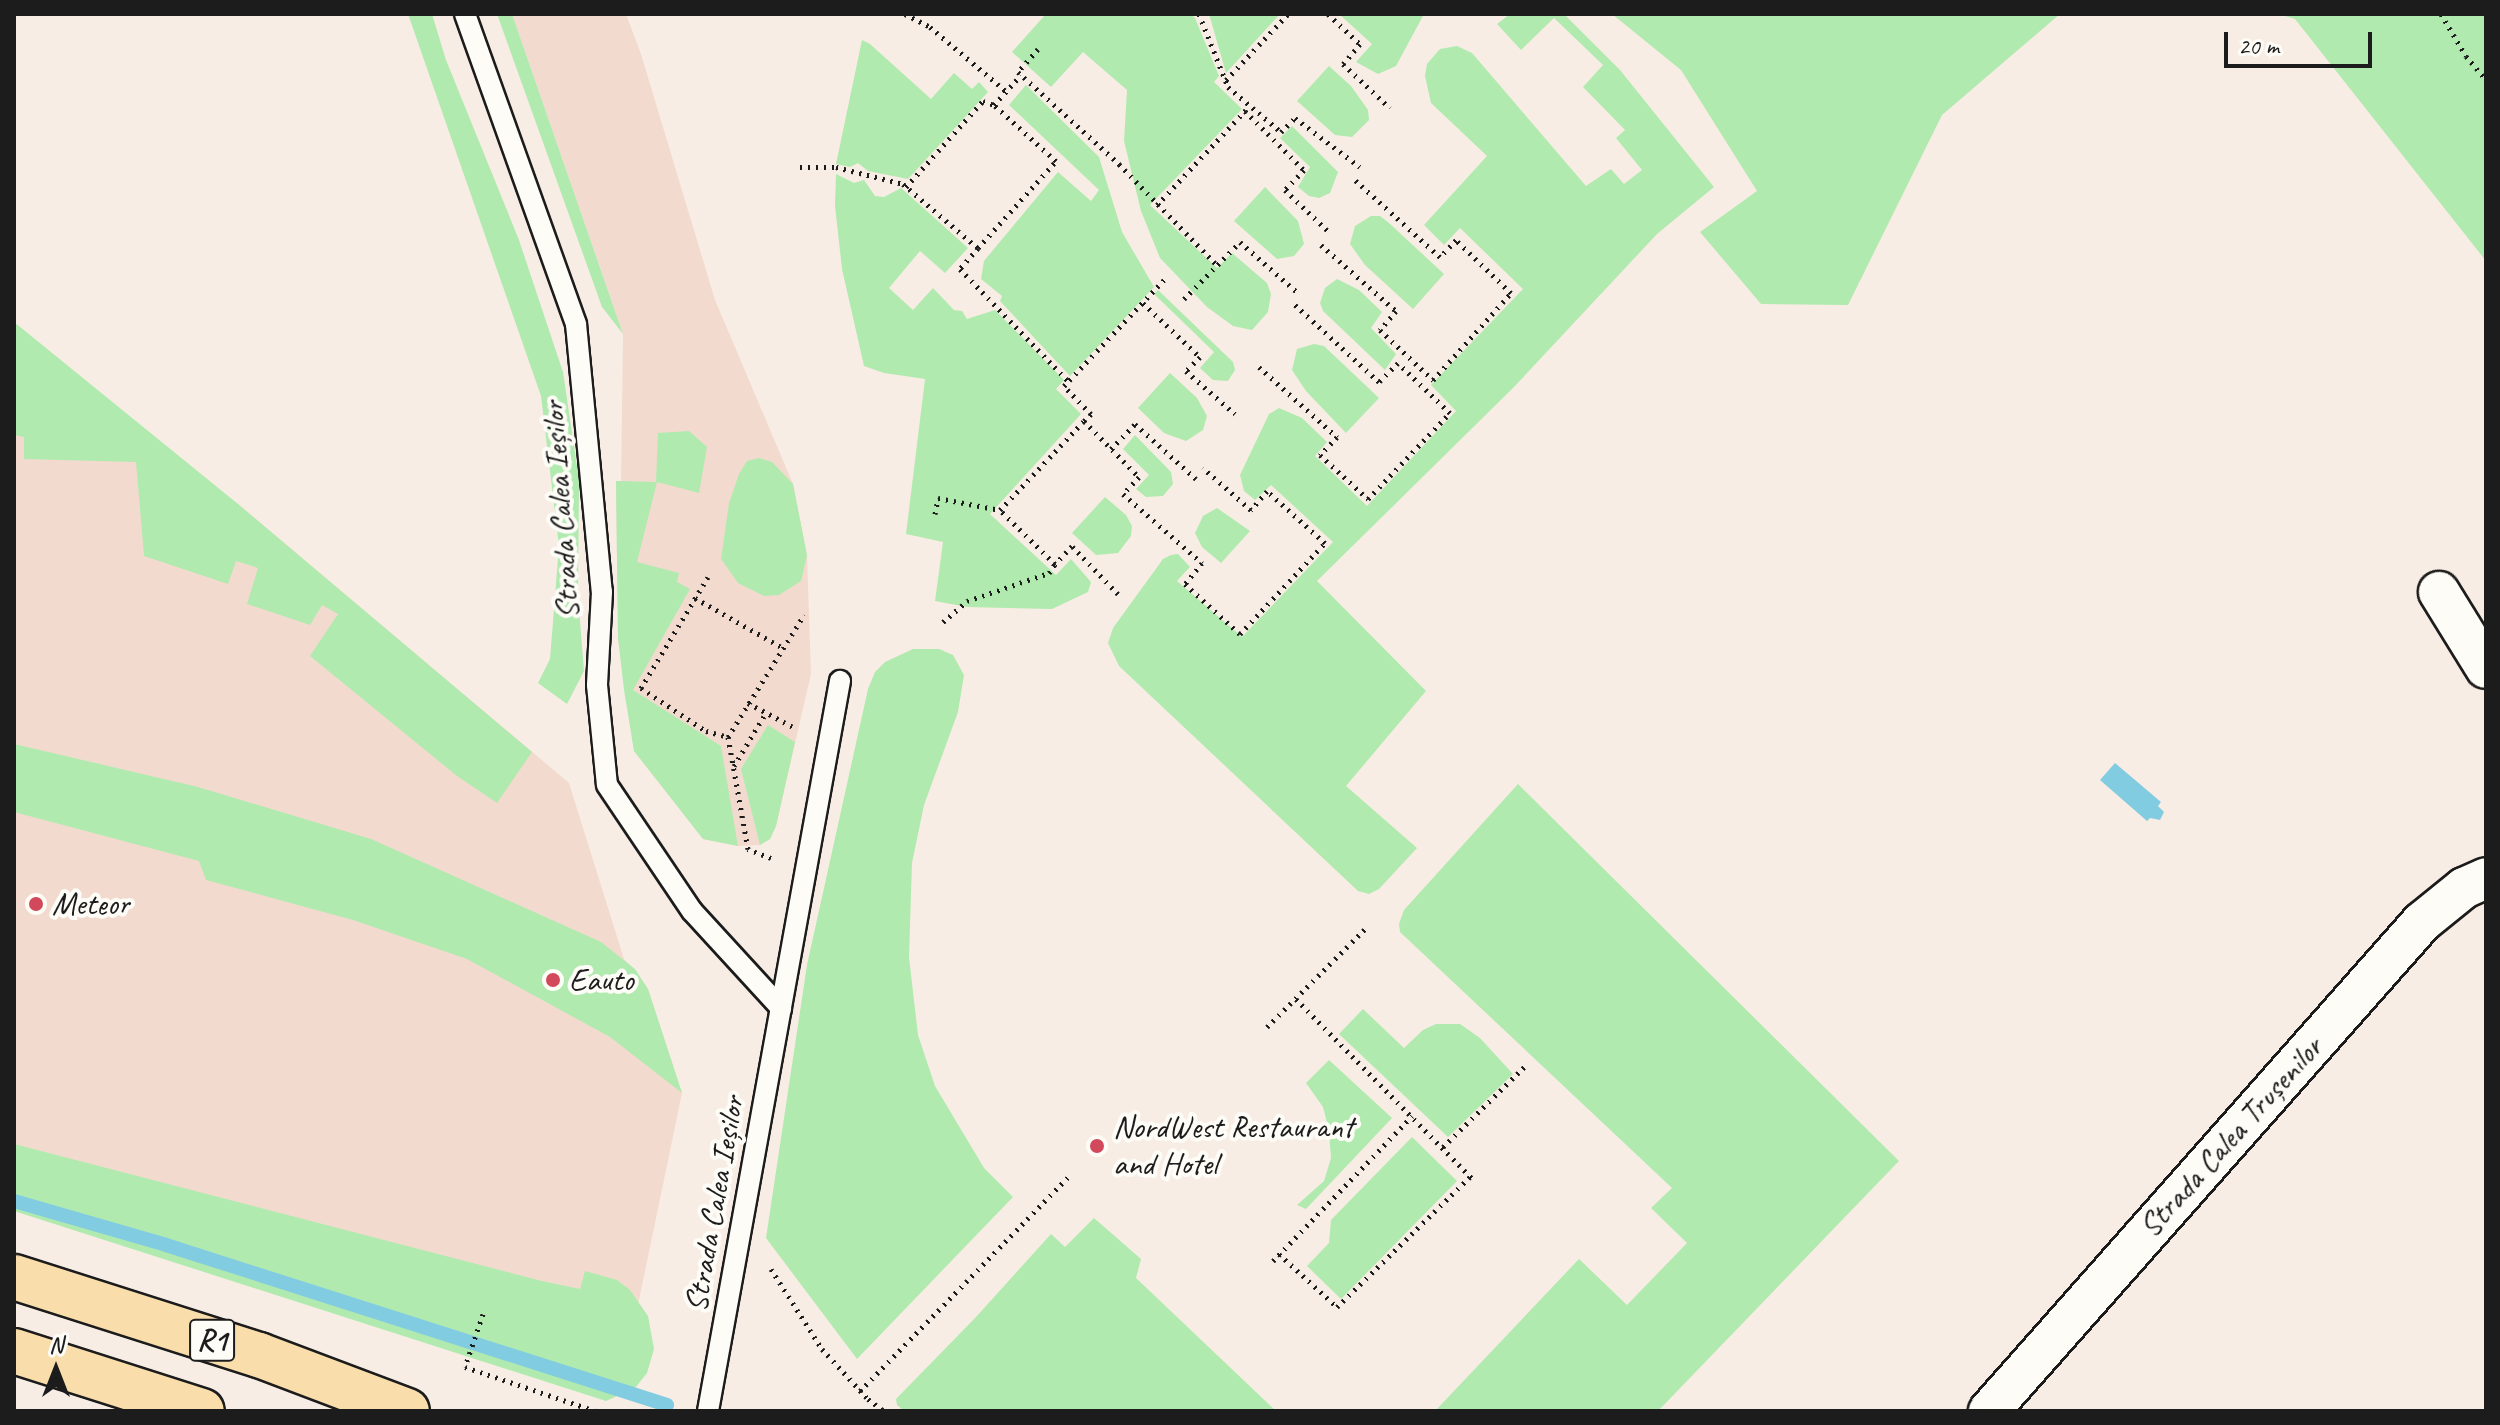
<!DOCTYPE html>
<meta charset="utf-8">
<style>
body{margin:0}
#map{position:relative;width:2500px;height:1425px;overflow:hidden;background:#f8ede4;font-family:Caveat,sans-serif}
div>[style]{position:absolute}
.built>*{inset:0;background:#f2dbce}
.green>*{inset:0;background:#b0eaaf}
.water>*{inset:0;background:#82cce2}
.stream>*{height:14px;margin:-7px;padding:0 7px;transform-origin:7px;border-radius:7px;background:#82cce2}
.path>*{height:5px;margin-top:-2.5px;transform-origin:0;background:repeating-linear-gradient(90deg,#1c1c1c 0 2px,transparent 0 8px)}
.roads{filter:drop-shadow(2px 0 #1c1c1c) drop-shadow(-2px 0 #1c1c1c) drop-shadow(0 2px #1c1c1c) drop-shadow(0 -2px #1c1c1c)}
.lane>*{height:20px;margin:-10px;padding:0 10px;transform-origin:10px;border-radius:10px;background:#fdfcf7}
.street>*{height:40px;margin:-20px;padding:0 20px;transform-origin:20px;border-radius:20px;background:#fdfcf7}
.highway>*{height:44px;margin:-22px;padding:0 22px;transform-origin:22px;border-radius:22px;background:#f9ddab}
.dots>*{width:22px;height:22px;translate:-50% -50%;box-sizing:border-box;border:4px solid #fdfcf7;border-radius:50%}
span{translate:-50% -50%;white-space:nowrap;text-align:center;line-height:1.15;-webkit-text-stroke:8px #fdfcf7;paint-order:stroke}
.shield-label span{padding:2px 6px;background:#fdfcf7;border:2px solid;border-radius:6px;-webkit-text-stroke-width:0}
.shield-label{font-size:30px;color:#1c1c1c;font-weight:700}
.street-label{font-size:32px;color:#1c1c1c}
.poi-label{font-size:32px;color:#1c1c1c}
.left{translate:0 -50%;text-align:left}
.frame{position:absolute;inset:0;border:16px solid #1c1c1c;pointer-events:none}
.north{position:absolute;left:16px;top:1329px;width:80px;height:80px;-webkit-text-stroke:6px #fdfcf7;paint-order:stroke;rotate:0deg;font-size:22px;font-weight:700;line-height:32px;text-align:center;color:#1c1c1c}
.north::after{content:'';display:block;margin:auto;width:28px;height:36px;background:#1c1c1c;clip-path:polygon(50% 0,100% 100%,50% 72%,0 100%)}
.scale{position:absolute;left:2224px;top:32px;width:148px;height:36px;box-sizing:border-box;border:4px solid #1c1c1c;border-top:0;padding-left:10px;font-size:24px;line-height:28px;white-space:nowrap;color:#1c1c1c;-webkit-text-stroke:6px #fdfcf7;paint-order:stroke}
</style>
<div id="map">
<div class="built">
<div style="clip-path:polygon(512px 14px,626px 14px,641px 54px,715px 300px,793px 484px,807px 555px,811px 674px,776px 826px,770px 839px,760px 845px,738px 846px,703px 839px,634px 751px,618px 638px,616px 481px,621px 481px,623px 334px)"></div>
<div style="clip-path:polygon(14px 430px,137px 462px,238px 504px,569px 783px,624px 959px,648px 989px,682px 1093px,638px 1305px,613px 1359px,14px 1163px)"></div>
</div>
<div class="green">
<div style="clip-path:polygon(408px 14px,432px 14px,446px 60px,519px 240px,563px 372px,579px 480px,578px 596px,584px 671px,567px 704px,538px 683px,550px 659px,559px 546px,541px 396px)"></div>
<div style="clip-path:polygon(497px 14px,512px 14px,623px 334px,602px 307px)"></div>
<div style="clip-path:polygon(1046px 14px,1191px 14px,1195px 18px,1219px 76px,1214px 82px,1242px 109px,1150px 205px,1217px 268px,1232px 253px,1267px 283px,1271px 294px,1268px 312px,1252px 330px,1233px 326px,1207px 307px,1160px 258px,1141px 211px,1124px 141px,1127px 90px,1083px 52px,1051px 87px,1012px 52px)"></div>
<div style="clip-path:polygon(1209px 14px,1280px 14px,1226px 73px)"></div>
<div style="clip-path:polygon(1339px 14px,1424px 14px,1396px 66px,1378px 74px,1356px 62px,1372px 44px)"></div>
<div style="clip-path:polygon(1510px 14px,1564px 14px,1620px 70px,1714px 187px,1657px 234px,1514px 387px,1317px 581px,1426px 691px,1346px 786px,1417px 848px,1379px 889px,1369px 894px,1358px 891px,1119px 666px,1108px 643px,1113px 628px,1163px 559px,1171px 555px,1178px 554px,1190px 567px,1177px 581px,1242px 637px,1333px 542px,1271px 485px,1255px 500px,1244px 491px,1240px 475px,1269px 414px,1279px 408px,1302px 418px,1327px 442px,1315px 456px,1367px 506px,1456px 411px,1431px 385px,1523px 289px,1460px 228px,1444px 245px,1424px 225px,1487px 156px,1431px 103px,1425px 76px,1427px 64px,1440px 49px,1457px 46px,1472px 53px,1586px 186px,1611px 169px,1624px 184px,1642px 170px,1616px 138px,1625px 130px,1583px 87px,1603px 65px,1554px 18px,1521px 50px,1497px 24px)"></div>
<div style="clip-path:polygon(1612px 14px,2060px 14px,1942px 115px,1848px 305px,1761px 304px,1700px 232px,1757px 191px,1681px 70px)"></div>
<div style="clip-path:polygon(2278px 14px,2486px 14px,2486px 261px,2295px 19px)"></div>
<div style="clip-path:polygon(862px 40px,870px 44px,931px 99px,954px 73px,972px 89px,979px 82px,988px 92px,908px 179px,868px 171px,858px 163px,850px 167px,836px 164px)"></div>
<div style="clip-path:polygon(1329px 66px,1351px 86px,1368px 110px,1369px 120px,1352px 137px,1335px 135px,1297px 101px)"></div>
<div style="clip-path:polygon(1026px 85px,1099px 157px,1122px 232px,1154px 287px,1070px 376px,1000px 301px,1002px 296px,981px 279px,984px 261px,1058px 172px,1091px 201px,1099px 190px,1009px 105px)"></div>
<div style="clip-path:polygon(1292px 126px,1338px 172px,1330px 193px,1319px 198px,1309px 196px,1298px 187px,1310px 167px,1280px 138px)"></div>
<div style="clip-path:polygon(836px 174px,854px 183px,864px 180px,875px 196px,884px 197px,901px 188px,968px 248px,945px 273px,920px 251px,889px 288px,913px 310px,933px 288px,954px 310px,962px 311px,967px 319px,995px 310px,1064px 380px,1056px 389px,1081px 414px,990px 514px,1056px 575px,1071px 559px,1091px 582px,1088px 592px,1052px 609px,967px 607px,935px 601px,943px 542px,906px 534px,925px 379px,884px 373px,864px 366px,842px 269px,835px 206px)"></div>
<div style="clip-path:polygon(1265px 187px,1298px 221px,1304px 244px,1294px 256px,1277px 259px,1234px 221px)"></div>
<div style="clip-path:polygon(1371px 216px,1380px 216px,1389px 223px,1444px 274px,1413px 309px,1365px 265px,1350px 244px,1355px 226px)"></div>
<div style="clip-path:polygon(1337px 279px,1359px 290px,1382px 312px,1371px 328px,1396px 354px,1385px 370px,1323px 311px,1320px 303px,1325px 288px)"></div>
<div style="clip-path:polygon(1158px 290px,1233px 362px,1235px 370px,1228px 381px,1213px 380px,1200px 368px,1214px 352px,1154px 294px)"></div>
<div style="clip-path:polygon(14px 322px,238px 504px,532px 752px,497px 803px,457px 776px,310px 656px,338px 614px,322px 605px,310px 625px,247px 604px,258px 568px,236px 561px,228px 584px,144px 556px,136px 462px,24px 459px,24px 437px,14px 435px)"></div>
<div style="clip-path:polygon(1314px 344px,1324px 346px,1379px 398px,1346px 433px,1306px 391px,1292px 370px,1297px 349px)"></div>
<div style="clip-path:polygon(1170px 373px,1197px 398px,1207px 416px,1203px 430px,1186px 441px,1164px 433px,1138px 408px)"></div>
<div style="clip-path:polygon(689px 431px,707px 447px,699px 493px,657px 482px,637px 562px,679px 573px,677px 582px,690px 589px,633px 690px,721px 746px,738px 846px,703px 839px,634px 751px,624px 690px,618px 638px,616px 481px,656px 482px,658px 433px)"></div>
<div style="clip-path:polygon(1135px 435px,1171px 472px,1173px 484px,1163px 496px,1146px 497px,1136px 489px,1149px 475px,1123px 449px)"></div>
<div style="clip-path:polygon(759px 458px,772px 462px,793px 484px,807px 555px,801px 581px,779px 595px,764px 596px,738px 583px,721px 559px,729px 503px,739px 474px,747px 461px)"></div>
<div style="clip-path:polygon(1105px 497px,1126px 515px,1132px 526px,1131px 536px,1118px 553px,1096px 555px,1072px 533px)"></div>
<div style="clip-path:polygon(1217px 508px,1250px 531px,1221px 563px,1202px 547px,1195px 533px,1203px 516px)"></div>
<div style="clip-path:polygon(913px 649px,939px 649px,953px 655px,964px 675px,958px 712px,924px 805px,912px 863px,909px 957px,918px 1035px,935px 1086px,984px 1168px,1013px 1197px,857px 1359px,766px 1238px,807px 965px,868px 689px,875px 672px,885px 662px)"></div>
<div style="clip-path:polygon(768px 725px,795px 742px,776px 826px,770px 839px,760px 845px,741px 769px)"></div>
<div style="clip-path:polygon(14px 744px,198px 787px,371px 839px,601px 942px,635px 969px,648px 989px,682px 1093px,610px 1037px,467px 959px,353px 920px,206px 880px,199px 861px,14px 812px)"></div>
<div style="clip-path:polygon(1518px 784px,1899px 1161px,1658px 1411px,1435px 1411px,1579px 1259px,1627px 1305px,1687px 1243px,1651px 1208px,1672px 1188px,1400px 932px,1399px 924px,1404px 910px)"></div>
<div style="clip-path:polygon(1363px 1009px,1404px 1048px,1423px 1030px,1436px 1024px,1460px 1024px,1480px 1038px,1513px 1074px,1448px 1137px,1339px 1034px)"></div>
<div style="clip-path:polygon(1329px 1060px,1392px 1118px,1306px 1209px,1297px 1205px,1324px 1181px,1331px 1158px,1329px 1131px,1323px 1107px,1306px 1083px)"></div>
<div style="clip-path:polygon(1412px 1137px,1457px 1181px,1341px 1299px,1307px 1266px,1329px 1243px,1331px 1220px)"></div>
<div style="clip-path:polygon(14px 1144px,542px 1281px,580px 1289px,585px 1271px,617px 1280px,630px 1290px,648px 1316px,654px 1349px,647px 1373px,635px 1388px,606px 1401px,14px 1211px)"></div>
<div style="clip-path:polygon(1094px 1218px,1141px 1259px,1136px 1278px,1276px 1411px,904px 1411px,897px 1405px,896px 1399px,976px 1317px,1051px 1234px,1065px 1247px)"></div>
</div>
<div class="water">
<div style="clip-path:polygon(2115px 763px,2161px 802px,2158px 806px,2164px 812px,2160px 820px,2150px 818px,2147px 821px,2100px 780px)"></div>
</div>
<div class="stream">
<div style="left:14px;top:1201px;width:158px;rotate:16.1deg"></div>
<div style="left:166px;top:1245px;width:526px;rotate:17.71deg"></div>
</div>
<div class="path">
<div style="left:905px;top:14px;width:28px;rotate:27deg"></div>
<div style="left:930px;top:27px;width:101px;rotate:40.2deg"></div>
<div style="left:1199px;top:14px;width:79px;rotate:68.3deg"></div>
<div style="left:1228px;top:87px;width:70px;rotate:40.3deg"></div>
<div style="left:1281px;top:132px;width:20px;rotate:-45deg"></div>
<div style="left:1295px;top:118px;width:81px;rotate:37deg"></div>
<div style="left:1328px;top:14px;width:44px;rotate:43.2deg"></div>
<div style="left:1360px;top:44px;width:26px;rotate:130deg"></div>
<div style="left:1343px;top:64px;width:64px;rotate:43.1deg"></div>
<div style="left:2441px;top:14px;width:49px;rotate:59.2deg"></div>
<div style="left:2466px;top:56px;width:31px;rotate:50deg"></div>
<div style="left:1038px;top:49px;width:30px;rotate:131deg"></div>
<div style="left:1018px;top:72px;width:137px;rotate:42.3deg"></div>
<div style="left:1119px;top:164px;width:141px;rotate:45.9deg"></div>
<div style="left:1226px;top:80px;width:91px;rotate:-46.8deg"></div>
<div style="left:1245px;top:111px;width:83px;rotate:45deg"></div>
<div style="left:1304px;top:170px;width:28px;rotate:134deg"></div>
<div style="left:1285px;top:190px;width:59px;rotate:43.6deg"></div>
<div style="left:800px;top:167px;width:36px"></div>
<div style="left:836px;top:167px;width:69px;rotate:14.2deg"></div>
<div style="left:903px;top:184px;width:99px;rotate:40.5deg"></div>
<div style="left:978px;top:248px;width:117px;rotate:-48.1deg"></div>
<div style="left:1056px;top:161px;width:84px;rotate:-137.9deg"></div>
<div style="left:994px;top:105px;width:40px;rotate:-48deg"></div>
<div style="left:906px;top:187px;width:115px;rotate:-48.2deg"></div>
<div style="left:983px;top:101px;width:12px;rotate:20deg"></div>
<div style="left:1157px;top:205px;width:130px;rotate:-46.9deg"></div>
<div style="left:1321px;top:245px;width:100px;rotate:41.3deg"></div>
<div style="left:1396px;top:311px;width:25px;rotate:130deg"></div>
<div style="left:1380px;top:330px;width:73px;rotate:43.3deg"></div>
<div style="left:1433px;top:380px;width:117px;rotate:-48.1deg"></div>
<div style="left:1511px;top:293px;width:76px;rotate:-136.1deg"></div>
<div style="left:1456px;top:240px;width:23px;rotate:133deg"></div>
<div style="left:1440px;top:257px;width:116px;rotate:-137.8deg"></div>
<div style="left:978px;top:248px;width:28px;rotate:131deg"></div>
<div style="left:960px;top:269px;width:157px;rotate:46deg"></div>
<div style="left:1184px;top:299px;width:80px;rotate:-45.5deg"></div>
<div style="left:1240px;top:242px;width:76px;rotate:41.3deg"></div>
<div style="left:1143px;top:303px;width:79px;rotate:43.5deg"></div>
<div style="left:1200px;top:357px;width:20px;rotate:135deg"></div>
<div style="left:1186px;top:371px;width:65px;rotate:41.3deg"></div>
<div style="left:1259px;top:367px;width:105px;rotate:41.9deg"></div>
<div style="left:1337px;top:437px;width:25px;rotate:133deg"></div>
<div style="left:1320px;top:455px;width:65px;rotate:42.5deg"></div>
<div style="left:1368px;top:499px;width:119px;rotate:-46.4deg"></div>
<div style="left:1450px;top:413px;width:72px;rotate:-136.1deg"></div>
<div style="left:1398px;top:363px;width:27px;rotate:135deg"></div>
<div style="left:1379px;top:382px;width:118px;rotate:-137.4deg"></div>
<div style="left:1084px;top:421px;width:10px;rotate:-45deg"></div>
<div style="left:1091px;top:414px;width:39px;rotate:-134deg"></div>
<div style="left:1064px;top:386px;width:147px;rotate:-46.7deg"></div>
<div style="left:1111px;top:449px;width:35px;rotate:-46deg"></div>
<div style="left:1135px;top:424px;width:82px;rotate:42deg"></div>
<div style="left:935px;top:514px;width:16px;rotate:-79deg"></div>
<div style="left:938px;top:498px;width:63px;rotate:11deg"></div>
<div style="left:708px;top:577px;width:130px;rotate:121.1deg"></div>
<div style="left:641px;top:688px;width:78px;rotate:33.5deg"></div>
<div style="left:706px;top:731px;width:23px;rotate:15deg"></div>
<div style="left:1118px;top:594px;width:66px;rotate:-133.8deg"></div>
<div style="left:1072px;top:546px;width:25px;rotate:133deg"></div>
<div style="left:1055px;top:564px;width:77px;rotate:-135.5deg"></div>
<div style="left:1000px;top:510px;width:122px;rotate:-46.7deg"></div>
<div style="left:1084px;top:421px;width:78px;rotate:45.5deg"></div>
<div style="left:1139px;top:477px;width:23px;rotate:133deg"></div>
<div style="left:1123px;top:494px;width:105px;rotate:41.1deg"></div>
<div style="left:1202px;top:563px;width:27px;rotate:129deg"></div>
<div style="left:1185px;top:584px;width:74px;rotate:42.3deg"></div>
<div style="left:1240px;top:634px;width:125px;rotate:-47deg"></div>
<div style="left:1325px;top:543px;width:78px;rotate:-138.1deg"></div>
<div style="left:1267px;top:491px;width:25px;rotate:130deg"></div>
<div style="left:1251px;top:510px;width:64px;rotate:-138.8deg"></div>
<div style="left:695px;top:598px;width:101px;rotate:29.6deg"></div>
<div style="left:943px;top:622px;width:32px;rotate:-41deg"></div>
<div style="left:967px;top:601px;width:87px;rotate:-18.9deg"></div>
<div style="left:1049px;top:573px;width:11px;rotate:-56deg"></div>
<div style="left:748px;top:703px;width:53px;rotate:28deg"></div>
<div style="left:734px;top:766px;width:62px;rotate:-58.9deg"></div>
<div style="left:771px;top:858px;width:25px;rotate:-159deg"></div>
<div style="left:748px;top:849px;width:114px;rotate:-100.1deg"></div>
<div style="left:728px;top:737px;width:144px;rotate:-58.1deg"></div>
<div style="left:1296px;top:999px;width:255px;rotate:45.5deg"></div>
<div style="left:1267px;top:1027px;width:141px;rotate:-45deg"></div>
<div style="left:1443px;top:1147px;width:115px;rotate:-44.6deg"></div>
<div style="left:1279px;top:1254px;width:79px;rotate:42.4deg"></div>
<div style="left:1337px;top:1307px;width:187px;rotate:-44.4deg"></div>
<div style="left:1273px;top:1261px;width:201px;rotate:-46.2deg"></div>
<div style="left:771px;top:1269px;width:95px;rotate:57.5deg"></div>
<div style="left:822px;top:1349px;width:68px;rotate:47.4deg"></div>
<div style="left:868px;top:1399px;width:20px;rotate:37deg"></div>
<div style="left:483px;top:1314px;width:56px;rotate:108.8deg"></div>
<div style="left:465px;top:1367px;width:138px;rotate:18.6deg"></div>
<div style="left:860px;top:1391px;width:300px;rotate:-45.8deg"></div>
</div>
<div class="roads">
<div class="lane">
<div style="left:465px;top:14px;width:329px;rotate:70.3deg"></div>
<div style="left:576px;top:324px;width:269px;rotate:84.5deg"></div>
<div style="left:602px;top:592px;width:93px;rotate:93.1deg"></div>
<div style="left:597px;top:685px;width:100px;rotate:84.3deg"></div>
<div style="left:607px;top:785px;width:152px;rotate:56deg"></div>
<div style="left:692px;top:911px;width:132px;rotate:47.5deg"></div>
<div style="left:708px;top:1411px;width:742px;rotate:-79.75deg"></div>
</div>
<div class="street">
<div style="left:2439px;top:592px;width:89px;rotate:58.3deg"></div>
<div style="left:1989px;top:1411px;width:653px;rotate:-48.48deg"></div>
<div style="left:2422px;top:922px;width:54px;rotate:-39deg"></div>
<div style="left:2464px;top:888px;width:24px;rotate:-24deg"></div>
</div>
<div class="highway">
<div style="left:14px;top:1277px;width:257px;rotate:17.7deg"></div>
<div style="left:259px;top:1355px;width:158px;rotate:20.7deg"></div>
<div style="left:14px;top:1351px;width:197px;rotate:17.7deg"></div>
</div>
</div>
<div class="dots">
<div style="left:36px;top:904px;background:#d1495b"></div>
<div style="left:553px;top:980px;background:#d1495b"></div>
<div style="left:1097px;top:1146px;background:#d1495b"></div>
</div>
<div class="shield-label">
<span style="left:212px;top:1340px">R1</span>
</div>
<div class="street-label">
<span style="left:561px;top:510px;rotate:-94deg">Strada Calea Ieșilor</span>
<span style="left:2231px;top:1137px;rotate:-48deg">Strada Calea Trușenilor</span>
<span style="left:715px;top:1204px;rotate:-80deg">Strada Calea Ieșilor</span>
</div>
<div class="poi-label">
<span class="left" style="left:52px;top:904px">Meteor</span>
<span class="left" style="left:569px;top:980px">Eauto</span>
<span class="left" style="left:1113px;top:1146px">NordWest Restaurant<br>and Hotel</span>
</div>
<div class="frame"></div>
<div class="north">N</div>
<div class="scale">20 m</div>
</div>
